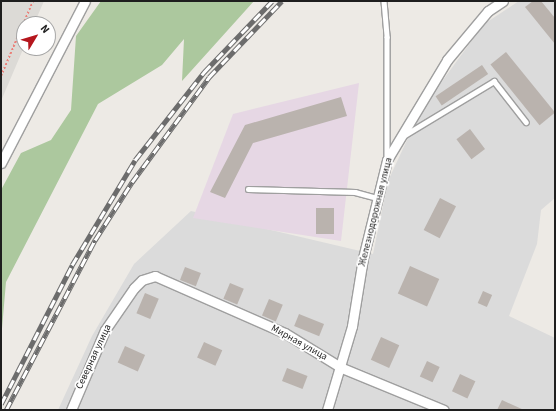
<!DOCTYPE html>
<meta charset="utf-8">
<style>
body{margin:0}
#map{position:relative;width:556px;height:411px;overflow:hidden;background:#edeae5;font-family:"Source Sans 3",sans-serif}
div>[style]{position:absolute}
.residential>*{inset:0;background:#dbdbdb}
.industrial>*{inset:0;background:#e6d7e4}
.airport>*{inset:0;background:#dcdad6}
.forest>*{inset:0;background:#acc89e}
.building>*{inset:0;background:#bab3ae;transform-origin:0 0}
.path>*{height:2px;margin-top:-1px;transform-origin:0;background:repeating-linear-gradient(90deg,#ea8079 0 2px,transparent 0 4px)}
.roads{filter:drop-shadow(1px 0 #9f9f9f) drop-shadow(-1px 0 #9f9f9f) drop-shadow(0 1px #9f9f9f) drop-shadow(0 -1px #9f9f9f)}
.lane>*{height:4.5px;margin:-2.25px;padding:0 2.25px;transform-origin:2.25px;border-radius:2.25px;background:#fff}
.street>*{height:9px;margin:-4.5px;padding:0 4.5px;transform-origin:4.5px;border-radius:4.5px;background:#fff}
.rail>*{height:4.5px;margin-top:-2.25px;transform-origin:0;background:repeating-linear-gradient(90deg,#fff 0 9px,#6c6c6c 0 18px);box-sizing:border-box;border-block:1px solid #6c6c6c}
span{translate:-50% -50%;white-space:nowrap;text-align:center;line-height:1.15;-webkit-text-stroke:3.5px #fff;paint-order:stroke}
.street-label{font-size:10px;color:#1e1e1e}
.frame{position:absolute;inset:0;border:2px solid #1e1e1e;pointer-events:none}
.north{position:absolute;left:16px;top:16px;width:40px;height:40px;box-sizing:border-box;background:#fff;border:1px solid #a5a5a5;border-radius:50%;rotate:52deg;font-size:11px;font-weight:700;line-height:16px;text-align:center;color:#1e1e1e}
.north::after{content:'';display:block;margin:auto;width:14px;height:18px;background:#b5161d;clip-path:polygon(50% 0,100% 100%,50% 72%,0 100%)}
</style>
<div id="map">
<div class="residential">
<div style="clip-path:polygon(519px 1px,555px 1px,555px 198px,541px 210px,537px 244px,509px 316px,555px 338px,555px 410px,58px 410px,92px 336px,134px 264px,191px 211px,373px 254px,388px 181px,421px 110px,484px 24px)"></div>
</div>
<div class="industrial">
<div style="clip-path:polygon(359px 83px,341px 241px,193px 218px,233px 114px)"></div>
</div>
<div class="airport">
<div style="clip-path:polygon(1px 1px,44px 1px,34px 24px,24px 24px,24px 47px,1px 101px)"></div>
</div>
<div class="forest">
<div style="clip-path:polygon(101px 1px,254px 1px,182px 81px,184px 39px,162px 65px,98px 104px,6px 282px,1px 340px,1px 190px,21px 153px,51px 140px,71px 110px,76px 36px)"></div>
</div>
<div class="building">
<div style="clip-path:polygon(533px 1px,541px 1px,555px 18px,555px 44px,525px 7px)"></div>
<div style="left:506px;top:52px;width:78px;height:20px;rotate:51deg"></div>
<div style="left:482px;top:65px;width:11px;height:56px;rotate:56deg"></div>
<div style="clip-path:polygon(341px 97px,347px 116px,253px 143px,225px 198px,210px 192px,245px 125px)"></div>
<div style="left:470px;top:129px;width:25px;height:17px;rotate:53deg"></div>
<div style="left:440px;top:198px;width:18px;height:36px;rotate:27deg"></div>
<div style="left:316px;top:208px;width:18px;height:26px"></div>
<div style="left:410px;top:266px;width:32px;height:30px;rotate:24deg"></div>
<div style="left:185px;top:267px;width:17px;height:14px;rotate:21deg"></div>
<div style="left:230px;top:283px;width:15px;height:17px;rotate:23deg"></div>
<div style="left:483px;top:291px;width:10px;height:13px;rotate:24deg"></div>
<div style="left:145px;top:293px;width:15px;height:22px;rotate:23deg"></div>
<div style="left:269px;top:299px;width:15px;height:18px;rotate:23deg"></div>
<div style="left:299px;top:314px;width:27px;height:13px;rotate:22deg"></div>
<div style="left:381px;top:337px;width:20px;height:25px;rotate:24deg"></div>
<div style="left:204px;top:342px;width:20px;height:17px;rotate:24deg"></div>
<div style="left:125px;top:346px;width:22px;height:18px;rotate:24deg"></div>
<div style="left:427px;top:361px;width:14px;height:17px;rotate:25deg"></div>
<div style="left:287px;top:368px;width:22px;height:14px;rotate:21deg"></div>
<div style="left:460px;top:374px;width:17px;height:19px;rotate:25deg"></div>
<div style="clip-path:polygon(502px 400px,524px 410px,497px 410px)"></div>
</div>
<div class="path">
<div style="left:1px;top:76px;width:82px;rotate:-66.9deg"></div>
</div>
<div class="roads">
<div class="lane">
<div style="left:384px;top:1px;width:36px;rotate:85deg"></div>
<div style="left:387px;top:37px;width:118px;rotate:90deg"></div>
<div style="left:405px;top:135px;width:104px;rotate:-31.2deg"></div>
<div style="left:494px;top:81px;width:52px;rotate:52deg"></div>
<div style="left:248px;top:189px;width:107px;rotate:1.6deg"></div>
<div style="left:355px;top:192px;width:24px;rotate:15deg"></div>
</div>
<div class="street">
<div style="left:1px;top:163px;width:182px;rotate:-62.6deg"></div>
<div style="left:71px;top:410px;width:87px;rotate:-67deg"></div>
<div style="left:105px;top:330px;width:51px;rotate:-55.4deg"></div>
<div style="left:134px;top:288px;width:11px;rotate:-45deg"></div>
<div style="left:142px;top:280px;width:14px;rotate:-17deg"></div>
<div style="left:155px;top:276px;width:142px;rotate:23.7deg"></div>
<div style="left:285px;top:333px;width:67px;rotate:31.6deg"></div>
<div style="left:342px;top:368px;width:110px;rotate:22.4deg"></div>
<div style="left:327px;top:410px;width:88px;rotate:-73.4deg"></div>
<div style="left:352px;top:326px;width:69px;rotate:-80.8deg"></div>
<div style="left:363px;top:258px;width:101px;rotate:-76.2deg"></div>
<div style="left:387px;top:160px;width:117px;rotate:-59deg"></div>
<div style="left:447px;top:60px;width:64px;rotate:-50.1deg"></div>
<div style="left:488px;top:11px;width:18px;rotate:-34deg"></div>
</div>
</div>
<div class="rail">
<div style="left:1px;top:404px;width:156px;rotate:-62.9deg"></div>
<div style="left:72px;top:265px;width:122px;rotate:-59deg"></div>
<div style="left:135px;top:160px;width:112px;rotate:-51.9deg"></div>
<div style="left:204px;top:72px;width:98px;rotate:-46.2deg"></div>
<div style="left:6px;top:410px;width:192px;rotate:-62.4deg"></div>
<div style="left:95px;top:240px;width:69px;rotate:-57.5deg"></div>
<div style="left:132px;top:182px;width:130px;rotate:-53.7deg"></div>
<div style="left:209px;top:77px;width:105px;rotate:-46.2deg"></div>
</div>
<div class="street-label">
<span style="left:376px;top:212px;rotate:-76deg">Железнодорожная улица</span>
<span style="left:299px;top:343px;rotate:29deg">Мирная улица</span>
<span style="left:94px;top:357px;rotate:-65deg">Северная улица</span>
</div>
<div class="frame"></div>
<div class="north">N</div>
</div>
